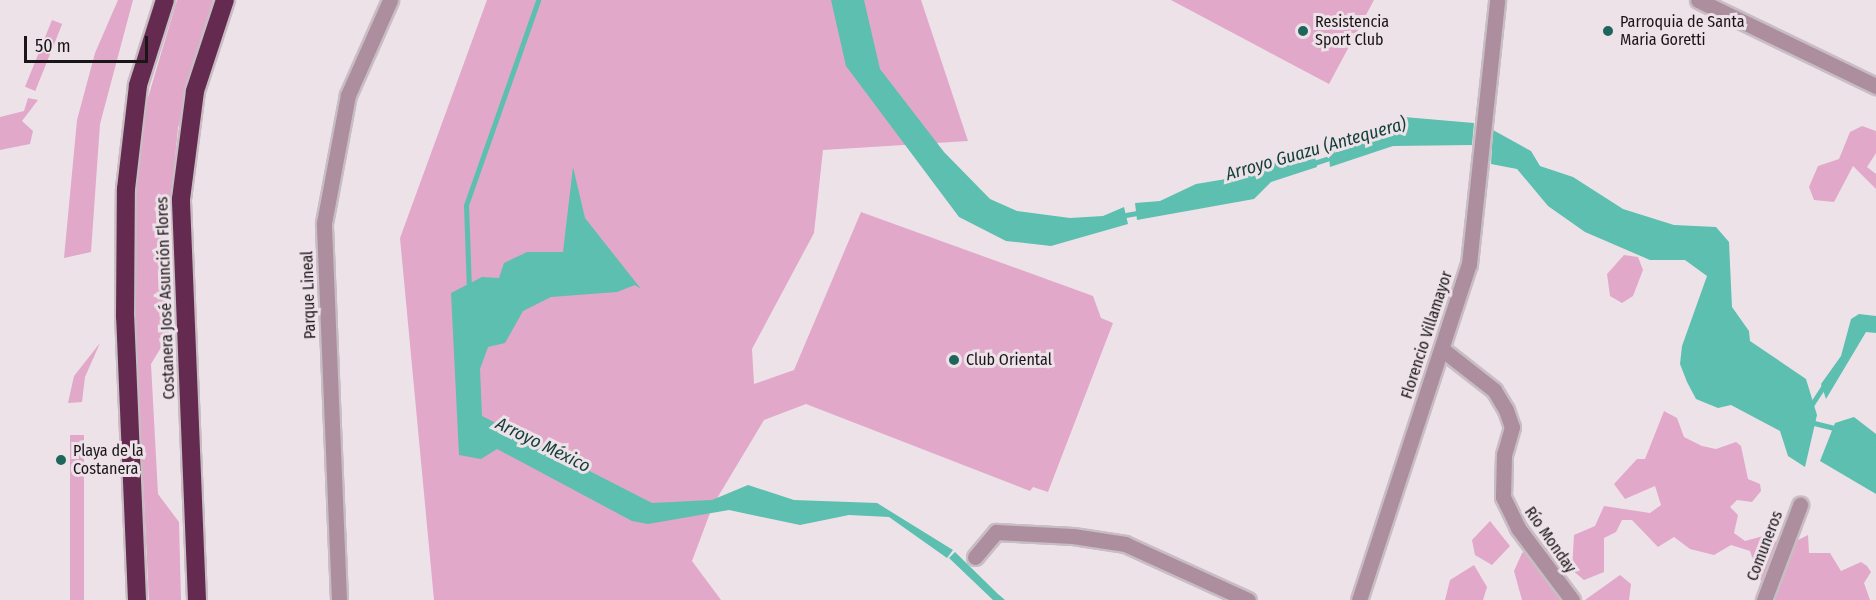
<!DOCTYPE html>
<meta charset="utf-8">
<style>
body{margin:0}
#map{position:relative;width:1876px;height:600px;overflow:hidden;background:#eee2e9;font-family:"Fira Sans Condensed",sans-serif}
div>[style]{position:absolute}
.green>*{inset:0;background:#e1a8ca;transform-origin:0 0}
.water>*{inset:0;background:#5cbfaf}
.stream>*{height:5px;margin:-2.5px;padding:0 2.5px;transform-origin:2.5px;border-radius:2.5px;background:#5cbfaf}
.roads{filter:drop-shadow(2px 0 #c8bdc3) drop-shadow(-2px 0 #c8bdc3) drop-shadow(0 2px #c8bdc3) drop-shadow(0 -2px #c8bdc3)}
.street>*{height:15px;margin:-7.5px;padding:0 7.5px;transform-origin:7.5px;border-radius:7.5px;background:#ac8e9f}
.highway>*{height:18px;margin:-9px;padding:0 9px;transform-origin:9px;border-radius:9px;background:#642a50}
.dots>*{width:16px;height:16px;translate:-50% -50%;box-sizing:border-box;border:3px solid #eee2e9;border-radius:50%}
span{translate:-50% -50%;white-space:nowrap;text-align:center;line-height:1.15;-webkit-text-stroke:6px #eee2e9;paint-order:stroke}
.poi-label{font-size:16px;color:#1a1618}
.left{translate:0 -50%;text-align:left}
.street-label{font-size:16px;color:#1a1618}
.water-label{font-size:18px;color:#113f38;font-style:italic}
.scale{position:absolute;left:24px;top:36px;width:124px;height:27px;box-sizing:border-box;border:3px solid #1a1618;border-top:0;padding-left:8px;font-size:18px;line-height:21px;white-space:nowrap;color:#1a1618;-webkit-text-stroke:4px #eee2e9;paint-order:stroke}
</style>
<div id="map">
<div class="green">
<div style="clip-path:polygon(118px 0,133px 0,100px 124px,91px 252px,64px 258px,77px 120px,95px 53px)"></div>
<div style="clip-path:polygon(177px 0,215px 0,178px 128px,168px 232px,171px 331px,151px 364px,158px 494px,179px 522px,181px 600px,149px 600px,134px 300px,134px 183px,141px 121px)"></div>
<div style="clip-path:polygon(487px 0,921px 0,968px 141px,823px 150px,814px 233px,752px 349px,754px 384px,794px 370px,861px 212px,1093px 296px,1101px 318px,1113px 323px,1048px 492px,1033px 487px,1030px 491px,806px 404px,764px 420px,713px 505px,692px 561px,721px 600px,434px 600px,400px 238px)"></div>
<div style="clip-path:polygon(1171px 0,1374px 0,1329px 84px)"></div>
<div style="left:52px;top:20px;width:11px;height:72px;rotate:22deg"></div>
<div style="clip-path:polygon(28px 98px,38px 100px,22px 121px,33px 131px,30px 144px,0 150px,0 117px,24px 111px)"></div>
<div style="clip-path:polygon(1862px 126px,1876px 131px,1876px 153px,1867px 167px,1876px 174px,1876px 189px,1853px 166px,1834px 202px,1814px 200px,1809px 187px,1818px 166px,1839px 159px,1850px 132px)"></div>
<div style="clip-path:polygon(1624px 255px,1638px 257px,1643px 270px,1633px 296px,1622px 303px,1610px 296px,1607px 274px)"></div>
<div style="clip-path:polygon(100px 343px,85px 377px,82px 402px,68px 403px,74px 376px)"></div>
<div style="clip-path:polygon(1664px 411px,1677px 418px,1684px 437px,1702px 446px,1716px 449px,1736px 442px,1741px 446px,1748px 479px,1760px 484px,1761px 491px,1752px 502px,1737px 500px,1730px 507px,1738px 515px,1734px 533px,1745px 541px,1767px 535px,1778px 543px,1767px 582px,1760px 580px,1750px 551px,1731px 545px,1714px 555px,1690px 549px,1674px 537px,1658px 547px,1632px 520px,1622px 520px,1616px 532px,1604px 538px,1604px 572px,1584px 580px,1572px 570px,1574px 535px,1595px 526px,1604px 506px,1650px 513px,1661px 505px,1655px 486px,1625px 499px,1614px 484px,1637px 459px,1645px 459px)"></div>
<div style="left:70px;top:435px;width:14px;height:165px"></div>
<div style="clip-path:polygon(1490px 521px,1510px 546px,1492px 565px,1475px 555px,1472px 540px)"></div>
<div style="clip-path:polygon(1808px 535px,1809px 553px,1830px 553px,1841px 571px,1861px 562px,1867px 566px,1871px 572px,1864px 583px,1870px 600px,1775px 600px,1796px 541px)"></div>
<div style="clip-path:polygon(1534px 547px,1561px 549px,1564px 556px,1560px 568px,1573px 600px,1522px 600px,1514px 571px,1522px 553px)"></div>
<div style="clip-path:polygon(1474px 565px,1487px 587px,1483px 600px,1445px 600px,1450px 580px)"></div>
<div style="clip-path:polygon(1620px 575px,1631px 584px,1629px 600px,1585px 600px)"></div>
</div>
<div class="water">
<div style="clip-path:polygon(831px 0,864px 0,880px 69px,944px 152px,990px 199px,1017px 211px,1070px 218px,1103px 216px,1124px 207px,1128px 224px,1051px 246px,1006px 241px,959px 217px,846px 66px)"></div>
<div style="clip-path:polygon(1404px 117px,1474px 123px,1472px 145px,1393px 146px,1330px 167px,1328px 146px)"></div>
<div style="clip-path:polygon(1493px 130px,1531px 151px,1540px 166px,1573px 177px,1623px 209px,1674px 225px,1716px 227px,1729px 242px,1732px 307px,1749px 331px,1750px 341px,1806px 379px,1817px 415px,1805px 467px,1788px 456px,1780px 431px,1731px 405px,1718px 408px,1696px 399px,1687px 382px,1680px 364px,1682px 346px,1707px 276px,1685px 260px,1650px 260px,1585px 232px,1548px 206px,1517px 169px,1491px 164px)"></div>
<div style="clip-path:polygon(1303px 151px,1314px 151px,1317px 167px,1271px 182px,1254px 199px,1137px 220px,1135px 203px,1160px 201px,1196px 184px,1238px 177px)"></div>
<div style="clip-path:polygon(573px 167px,585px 218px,641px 289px,635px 285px,617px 292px,551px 297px,523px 311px,505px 343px,488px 347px,480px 369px,482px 416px,652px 503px,712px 500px,748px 485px,794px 500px,877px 503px,953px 550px,947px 558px,889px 517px,849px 515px,800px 525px,729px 510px,648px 524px,632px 521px,497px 449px,481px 459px,459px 455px,451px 293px,482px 277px,499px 278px,504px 263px,527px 252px,563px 252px)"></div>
<div style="clip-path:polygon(1859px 314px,1876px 316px,1876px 333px,1866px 332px,1826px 399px,1821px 384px,1841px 356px,1851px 319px)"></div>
<div style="clip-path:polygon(1854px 417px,1876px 434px,1876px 494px,1820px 461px,1835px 423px)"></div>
<div style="clip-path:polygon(955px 552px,998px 594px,1005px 600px,993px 600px,949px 558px)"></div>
</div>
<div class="stream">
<div style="left:1311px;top:164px;width:26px;rotate:-18deg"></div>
<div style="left:1120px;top:216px;width:23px;rotate:-10deg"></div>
<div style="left:469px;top:290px;width:85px;rotate:-92deg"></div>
<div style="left:466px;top:205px;width:217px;rotate:-70.6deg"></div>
<div style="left:1810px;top:407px;width:27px;rotate:-57deg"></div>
<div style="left:1810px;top:422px;width:30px;rotate:14deg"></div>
</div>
<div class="roads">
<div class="street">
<div style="left:1698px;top:0;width:198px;rotate:25.8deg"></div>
<div style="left:1443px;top:350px;width:65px;rotate:38.1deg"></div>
<div style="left:1494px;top:390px;width:23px;rotate:59deg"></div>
<div style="left:1506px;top:410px;width:18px;rotate:71deg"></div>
<div style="left:1512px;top:427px;width:29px;rotate:106deg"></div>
<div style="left:1504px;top:455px;width:42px;rotate:91.4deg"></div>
<div style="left:1503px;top:497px;width:34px;rotate:64deg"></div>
<div style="left:1518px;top:528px;width:90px;rotate:53.1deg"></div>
<div style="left:975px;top:557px;width:33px;rotate:-50deg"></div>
<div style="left:996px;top:532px;width:77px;rotate:3deg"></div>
<div style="left:1073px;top:536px;width:53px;rotate:8.7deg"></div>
<div style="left:1125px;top:544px;width:135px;rotate:24.5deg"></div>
<div style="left:339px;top:600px;width:377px;rotate:-92.3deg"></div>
<div style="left:324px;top:223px;width:130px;rotate:-79.4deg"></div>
<div style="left:348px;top:95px;width:104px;rotate:-66.1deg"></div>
<div style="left:1359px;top:600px;width:354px;rotate:-71.9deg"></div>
<div style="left:1469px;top:264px;width:265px;rotate:-83.9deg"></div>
<div style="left:1764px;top:600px;width:102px;rotate:-69.2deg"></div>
</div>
<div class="highway">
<div style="left:137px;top:600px;width:283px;rotate:-92.4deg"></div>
<div style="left:125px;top:317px;width:128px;rotate:-89.6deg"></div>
<div style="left:126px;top:189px;width:105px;rotate:-83.4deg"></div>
<div style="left:138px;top:85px;width:89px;rotate:-72.4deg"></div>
<div style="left:197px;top:600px;width:401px;rotate:-92.3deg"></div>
<div style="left:181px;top:199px;width:109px;rotate:-82.6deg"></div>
<div style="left:195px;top:91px;width:96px;rotate:-71.8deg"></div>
</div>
</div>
<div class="dots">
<div style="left:1303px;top:31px;background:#1e665b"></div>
<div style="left:1608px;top:31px;background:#1e665b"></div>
<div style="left:954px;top:360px;background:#1e665b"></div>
<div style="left:61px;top:460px;background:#1e665b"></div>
</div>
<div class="poi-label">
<span class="left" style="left:1315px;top:31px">Resistencia<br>Sport Club</span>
<span class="left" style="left:1620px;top:31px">Parroquia de Santa<br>Maria Goretti</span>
<span class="left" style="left:966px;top:360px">Club Oriental</span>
<span class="left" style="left:73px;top:460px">Playa de la<br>Costanera</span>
</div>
<div class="street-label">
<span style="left:309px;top:295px;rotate:-92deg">Parque Lineal</span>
<span style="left:166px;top:298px;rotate:-92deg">Costanera José Asunción Flores</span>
<span style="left:1427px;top:335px;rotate:-72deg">Florencio Villamayor</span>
<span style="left:1550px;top:540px;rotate:55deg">Río Monday</span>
<span style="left:1765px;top:546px;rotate:-69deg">Comuneros</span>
</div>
<div class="water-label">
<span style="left:1316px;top:149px;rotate:-16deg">Arroyo Guazu (Antequera)</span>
<span style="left:543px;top:445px;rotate:26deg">Arroyo México</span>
</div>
<div class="scale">50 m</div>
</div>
